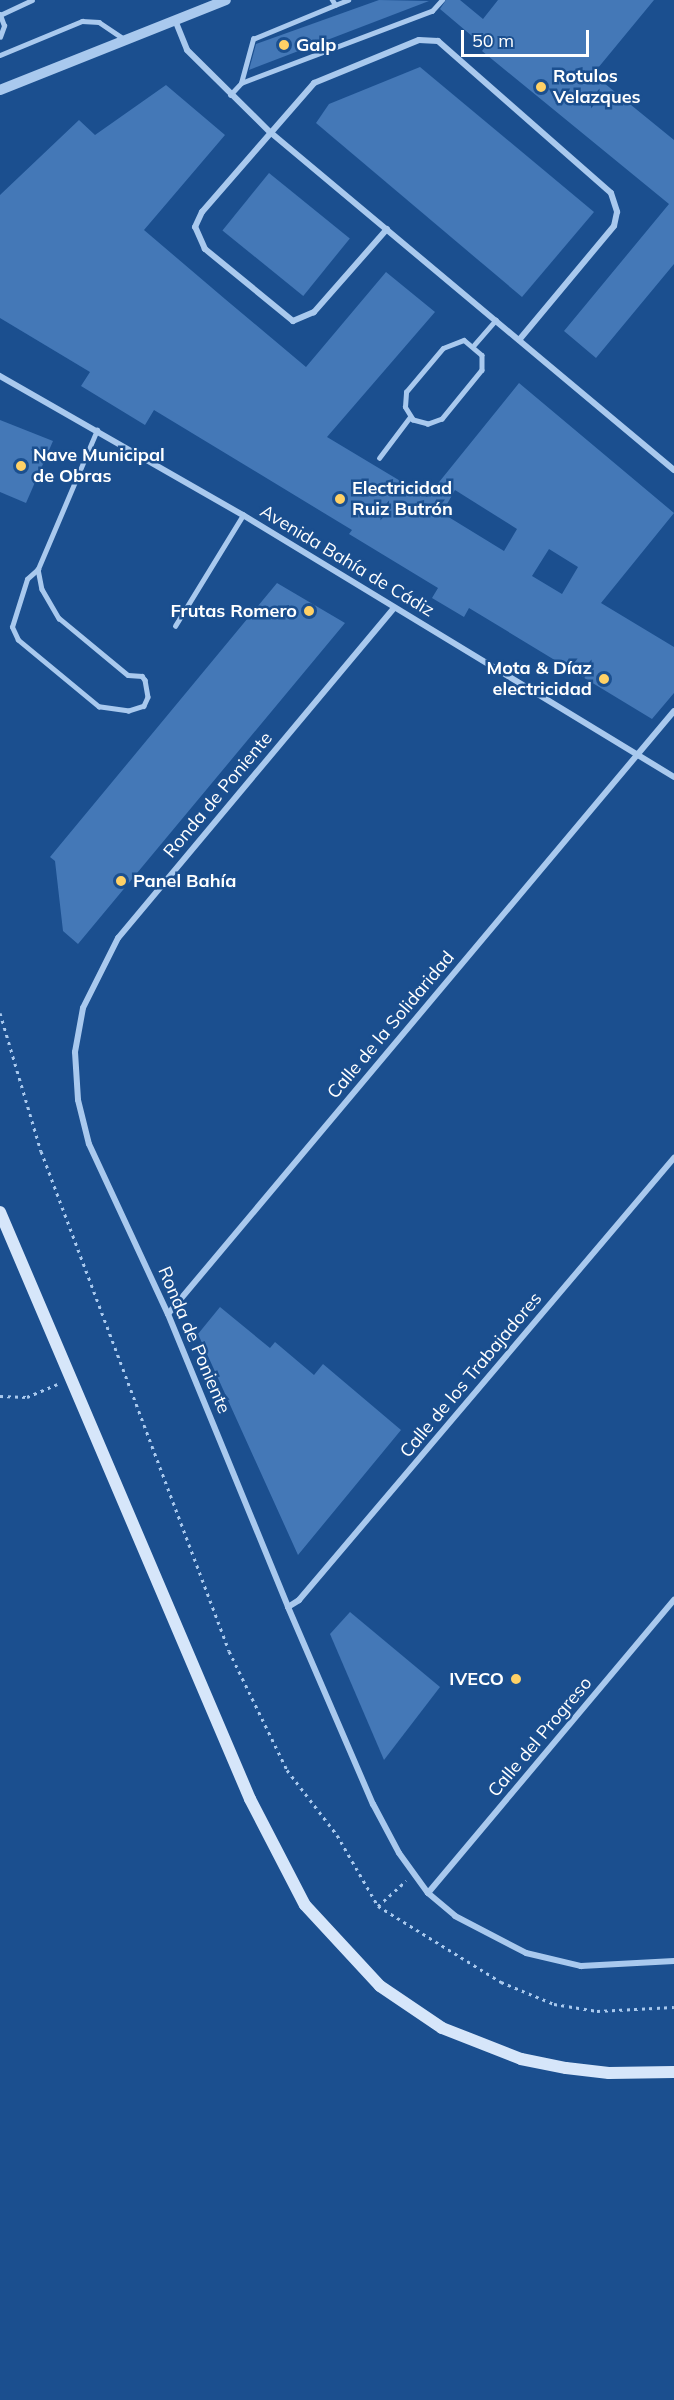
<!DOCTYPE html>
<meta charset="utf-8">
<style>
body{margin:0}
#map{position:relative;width:674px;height:2400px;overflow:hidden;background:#1b4f8f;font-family:Mulish,sans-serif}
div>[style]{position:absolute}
.building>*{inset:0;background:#4478b7;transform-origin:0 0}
.path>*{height:3px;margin-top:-1.5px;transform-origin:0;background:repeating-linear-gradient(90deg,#a9c9ee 0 3px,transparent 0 7.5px)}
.service>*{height:4.5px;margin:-2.25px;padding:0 2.25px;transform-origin:2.25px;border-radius:2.25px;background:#a9c9ee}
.minor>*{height:6px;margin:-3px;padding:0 3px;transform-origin:3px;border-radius:3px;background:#a9c9ee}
.tertiary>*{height:10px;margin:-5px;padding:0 5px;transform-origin:5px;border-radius:5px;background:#a9c9ee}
.secondary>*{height:12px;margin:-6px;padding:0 6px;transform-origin:6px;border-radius:6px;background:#d6e6fa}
.dots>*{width:16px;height:16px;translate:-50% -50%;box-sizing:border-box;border:3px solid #1b4f8f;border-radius:50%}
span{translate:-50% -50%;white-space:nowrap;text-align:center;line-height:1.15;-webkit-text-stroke:5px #1b4f8f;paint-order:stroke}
.poi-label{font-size:18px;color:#fff;font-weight:700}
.left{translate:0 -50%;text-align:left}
.right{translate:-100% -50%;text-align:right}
.street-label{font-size:18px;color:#fff}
.scale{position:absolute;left:461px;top:30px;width:128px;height:27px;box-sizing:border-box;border:3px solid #fff;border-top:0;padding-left:8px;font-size:18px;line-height:21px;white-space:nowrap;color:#fff;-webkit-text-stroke:4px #1b4f8f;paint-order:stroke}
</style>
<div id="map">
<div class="building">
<div style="clip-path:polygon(379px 0,429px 1px,249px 70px,256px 44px)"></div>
<div style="clip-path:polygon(446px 0,460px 0,483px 19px,498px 0,654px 0,593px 74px,674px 140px,674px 264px,596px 358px,564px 331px,669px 204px,482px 51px,485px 47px,440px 9px)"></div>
<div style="clip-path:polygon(420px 67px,594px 212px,522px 297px,316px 123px,329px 104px)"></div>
<div style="clip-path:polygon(evenodd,166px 85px,225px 135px,144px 230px,225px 299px,306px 367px,386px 272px,435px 312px,327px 437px,427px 497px,519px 383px,674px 513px,601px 603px,674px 647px,674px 693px,652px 719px,469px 608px,464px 617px,432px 598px,438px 588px,349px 534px,352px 530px,154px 410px,145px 425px,81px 386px,90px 372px,0 318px,0 195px,79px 120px,95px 135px,166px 85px,455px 490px,517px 529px,504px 551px,442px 513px,455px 490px,166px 85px,549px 549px,578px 567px,562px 594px,532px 576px,549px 549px)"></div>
<div style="left:269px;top:173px;width:104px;height:74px;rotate:39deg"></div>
<div style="clip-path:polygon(0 420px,53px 441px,26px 503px,0 492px)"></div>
<div style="clip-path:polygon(277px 583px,345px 623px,78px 944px,63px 931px,55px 861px,50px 857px)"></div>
<div style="clip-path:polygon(220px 1307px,270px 1348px,275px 1342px,314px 1375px,323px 1364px,401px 1430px,298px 1555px,198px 1334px)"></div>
<div style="clip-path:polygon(350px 1612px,440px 1687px,384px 1760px,330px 1634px)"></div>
</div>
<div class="path">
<div style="left:0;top:1013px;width:144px;rotate:73.5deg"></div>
<div style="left:41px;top:1151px;width:534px;rotate:69.39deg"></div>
<div style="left:229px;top:1651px;width:132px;rotate:64deg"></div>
<div style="left:287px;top:1770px;width:82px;rotate:52.4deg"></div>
<div style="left:337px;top:1835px;width:82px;rotate:60deg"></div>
<div style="left:378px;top:1906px;width:145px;rotate:31.7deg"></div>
<div style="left:501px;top:1982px;width:57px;rotate:22.5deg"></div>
<div style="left:554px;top:2004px;width:44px;rotate:9.2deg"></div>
<div style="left:597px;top:2011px;width:77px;rotate:-3deg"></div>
<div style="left:0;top:1396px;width:27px;rotate:2deg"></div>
<div style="left:27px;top:1397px;width:33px;rotate:-23deg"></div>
<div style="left:378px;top:1906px;width:38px;rotate:-42deg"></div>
</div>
<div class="service">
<div style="left:335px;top:5px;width:14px;rotate:-21deg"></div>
<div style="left:0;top:37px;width:12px;rotate:-70deg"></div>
<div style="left:4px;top:26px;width:12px;rotate:-110deg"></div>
<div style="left:0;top:15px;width:35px;rotate:-25deg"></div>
<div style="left:0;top:55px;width:89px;rotate:-22.5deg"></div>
<div style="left:82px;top:21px;width:17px;rotate:3deg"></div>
<div style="left:99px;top:22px;width:32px;rotate:34deg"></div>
<div style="left:241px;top:83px;width:204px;rotate:-20.7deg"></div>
<div style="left:432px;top:11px;width:15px;rotate:-48deg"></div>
<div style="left:230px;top:95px;width:16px;rotate:-47deg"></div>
<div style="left:241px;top:83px;width:46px;rotate:-74.7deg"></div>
<div style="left:253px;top:39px;width:89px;rotate:-22.5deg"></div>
<div style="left:335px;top:5px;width:6px;rotate:-121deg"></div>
<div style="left:464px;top:340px;width:23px;rotate:40deg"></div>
<div style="left:482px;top:355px;width:15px;rotate:90deg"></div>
<div style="left:482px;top:370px;width:63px;rotate:129.2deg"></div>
<div style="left:442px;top:419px;width:15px;rotate:160deg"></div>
<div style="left:428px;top:424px;width:16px;rotate:-165deg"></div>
<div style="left:413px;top:420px;width:15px;rotate:-122deg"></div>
<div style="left:405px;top:407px;width:15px;rotate:-86deg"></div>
<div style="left:406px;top:392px;width:57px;rotate:-49.9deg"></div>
<div style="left:443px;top:348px;width:22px;rotate:-21deg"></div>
<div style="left:474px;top:345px;width:33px;rotate:-49deg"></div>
<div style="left:379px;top:458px;width:51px;rotate:-52.9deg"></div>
<div style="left:38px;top:569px;width:20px;rotate:79deg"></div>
<div style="left:42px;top:589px;width:34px;rotate:60deg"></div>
<div style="left:59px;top:618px;width:89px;rotate:39.6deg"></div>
<div style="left:128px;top:675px;width:14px;rotate:4deg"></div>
<div style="left:142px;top:676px;width:5px;rotate:53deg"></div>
<div style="left:145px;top:680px;width:17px;rotate:80deg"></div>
<div style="left:148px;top:697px;width:10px;rotate:114deg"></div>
<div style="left:144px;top:706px;width:16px;rotate:162deg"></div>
<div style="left:129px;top:711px;width:30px;rotate:-172deg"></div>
<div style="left:99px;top:707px;width:105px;rotate:-140.4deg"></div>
<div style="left:18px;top:640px;width:14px;rotate:-115deg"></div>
<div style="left:12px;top:627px;width:50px;rotate:-72.6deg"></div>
<div style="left:27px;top:579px;width:15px;rotate:-42deg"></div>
<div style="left:38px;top:569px;width:151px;rotate:-67deg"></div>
<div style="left:175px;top:626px;width:130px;rotate:-58.5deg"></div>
</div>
<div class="minor">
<div style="left:175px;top:20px;width:32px;rotate:68deg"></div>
<div style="left:187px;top:50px;width:117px;rotate:44.7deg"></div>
<div style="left:270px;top:132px;width:527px;rotate:39.92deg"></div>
<div style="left:387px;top:229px;width:111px;rotate:131.3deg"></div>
<div style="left:314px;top:312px;width:23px;rotate:157deg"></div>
<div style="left:293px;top:321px;width:114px;rotate:-140.7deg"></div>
<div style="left:205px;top:249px;width:24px;rotate:-114deg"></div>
<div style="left:195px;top:227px;width:17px;rotate:-65deg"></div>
<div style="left:202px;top:212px;width:171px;rotate:-49deg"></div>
<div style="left:314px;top:83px;width:113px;rotate:-22.3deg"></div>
<div style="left:419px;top:40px;width:19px;rotate:3deg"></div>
<div style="left:438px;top:41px;width:230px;rotate:41.3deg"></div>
<div style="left:611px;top:193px;width:20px;rotate:72deg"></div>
<div style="left:617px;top:212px;width:14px;rotate:102deg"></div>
<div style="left:614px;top:226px;width:148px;rotate:129.8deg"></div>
<div style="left:0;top:376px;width:280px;rotate:29.8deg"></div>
<div style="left:243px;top:515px;width:504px;rotate:31.29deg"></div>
<div style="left:394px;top:608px;width:430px;rotate:129.9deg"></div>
<div style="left:118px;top:938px;width:78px;rotate:116.6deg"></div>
<div style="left:83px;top:1008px;width:45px;rotate:100.3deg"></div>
<div style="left:75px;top:1052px;width:48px;rotate:86.4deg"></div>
<div style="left:78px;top:1100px;width:45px;rotate:76deg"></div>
<div style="left:89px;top:1144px;width:187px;rotate:65.1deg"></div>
<div style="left:168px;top:1314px;width:317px;rotate:67.7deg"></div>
<div style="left:288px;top:1607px;width:215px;rotate:66.7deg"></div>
<div style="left:373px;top:1804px;width:55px;rotate:62deg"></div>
<div style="left:399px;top:1853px;width:49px;rotate:54.1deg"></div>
<div style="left:428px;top:1893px;width:35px;rotate:40deg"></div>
<div style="left:455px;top:1916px;width:80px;rotate:27.5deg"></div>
<div style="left:526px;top:1953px;width:57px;rotate:13.3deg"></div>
<div style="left:581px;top:1966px;width:93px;rotate:-3.1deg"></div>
<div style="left:168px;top:1314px;width:787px;rotate:-50deg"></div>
<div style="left:288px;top:1607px;width:13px;rotate:-32deg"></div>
<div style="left:299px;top:1600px;width:580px;rotate:-49.69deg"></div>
<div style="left:428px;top:1893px;width:383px;rotate:-50deg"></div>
</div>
<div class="tertiary">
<div style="left:0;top:90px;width:243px;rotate:-21.7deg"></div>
</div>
<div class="secondary">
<div style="left:0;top:1212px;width:638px;rotate:66.93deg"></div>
<div style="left:250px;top:1799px;width:119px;rotate:62.6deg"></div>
<div style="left:305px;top:1905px;width:110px;rotate:47.2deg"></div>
<div style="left:380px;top:1986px;width:75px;rotate:34.1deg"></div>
<div style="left:442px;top:2028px;width:85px;rotate:21.4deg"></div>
<div style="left:521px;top:2059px;width:46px;rotate:11.3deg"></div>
<div style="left:566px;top:2068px;width:43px;rotate:6.6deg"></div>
<div style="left:609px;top:2073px;width:65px;rotate:-0.9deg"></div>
</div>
<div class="dots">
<div style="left:284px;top:45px;background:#ffd166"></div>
<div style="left:541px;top:87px;background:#ffd166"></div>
<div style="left:21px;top:466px;background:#ffd166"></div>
<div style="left:340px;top:499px;background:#ffd166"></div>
<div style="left:309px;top:611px;background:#ffd166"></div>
<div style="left:604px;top:679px;background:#ffd166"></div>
<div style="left:121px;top:881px;background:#ffd166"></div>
<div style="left:516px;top:1679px;background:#ffd166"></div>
</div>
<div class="poi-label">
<span class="left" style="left:296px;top:45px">Galp</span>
<span class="left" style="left:553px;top:87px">Rotulos<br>Velazques</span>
<span class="left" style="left:33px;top:466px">Nave Municipal<br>de Obras</span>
<span class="left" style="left:352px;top:499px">Electricidad<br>Ruiz Butrón</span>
<span class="right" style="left:297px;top:611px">Frutas Romero</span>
<span class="right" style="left:592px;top:679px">Mota &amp; Díaz<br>electricidad</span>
<span class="left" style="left:133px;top:881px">Panel Bahía</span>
<span class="right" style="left:504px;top:1679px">IVECO</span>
</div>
<div class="street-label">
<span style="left:347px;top:561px;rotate:31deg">Avenida Bahía de Cádiz</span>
<span style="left:218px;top:795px;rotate:-50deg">Ronda de Poniente</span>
<span style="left:391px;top:1025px;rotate:-50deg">Calle de la Solidaridad</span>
<span style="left:194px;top:1340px;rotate:67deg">Ronda de Poniente</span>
<span style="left:471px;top:1375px;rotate:-50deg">Calle de los Trabajadores</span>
<span style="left:540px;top:1737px;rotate:-50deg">Calle del Progreso</span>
</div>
<div class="scale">50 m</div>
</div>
